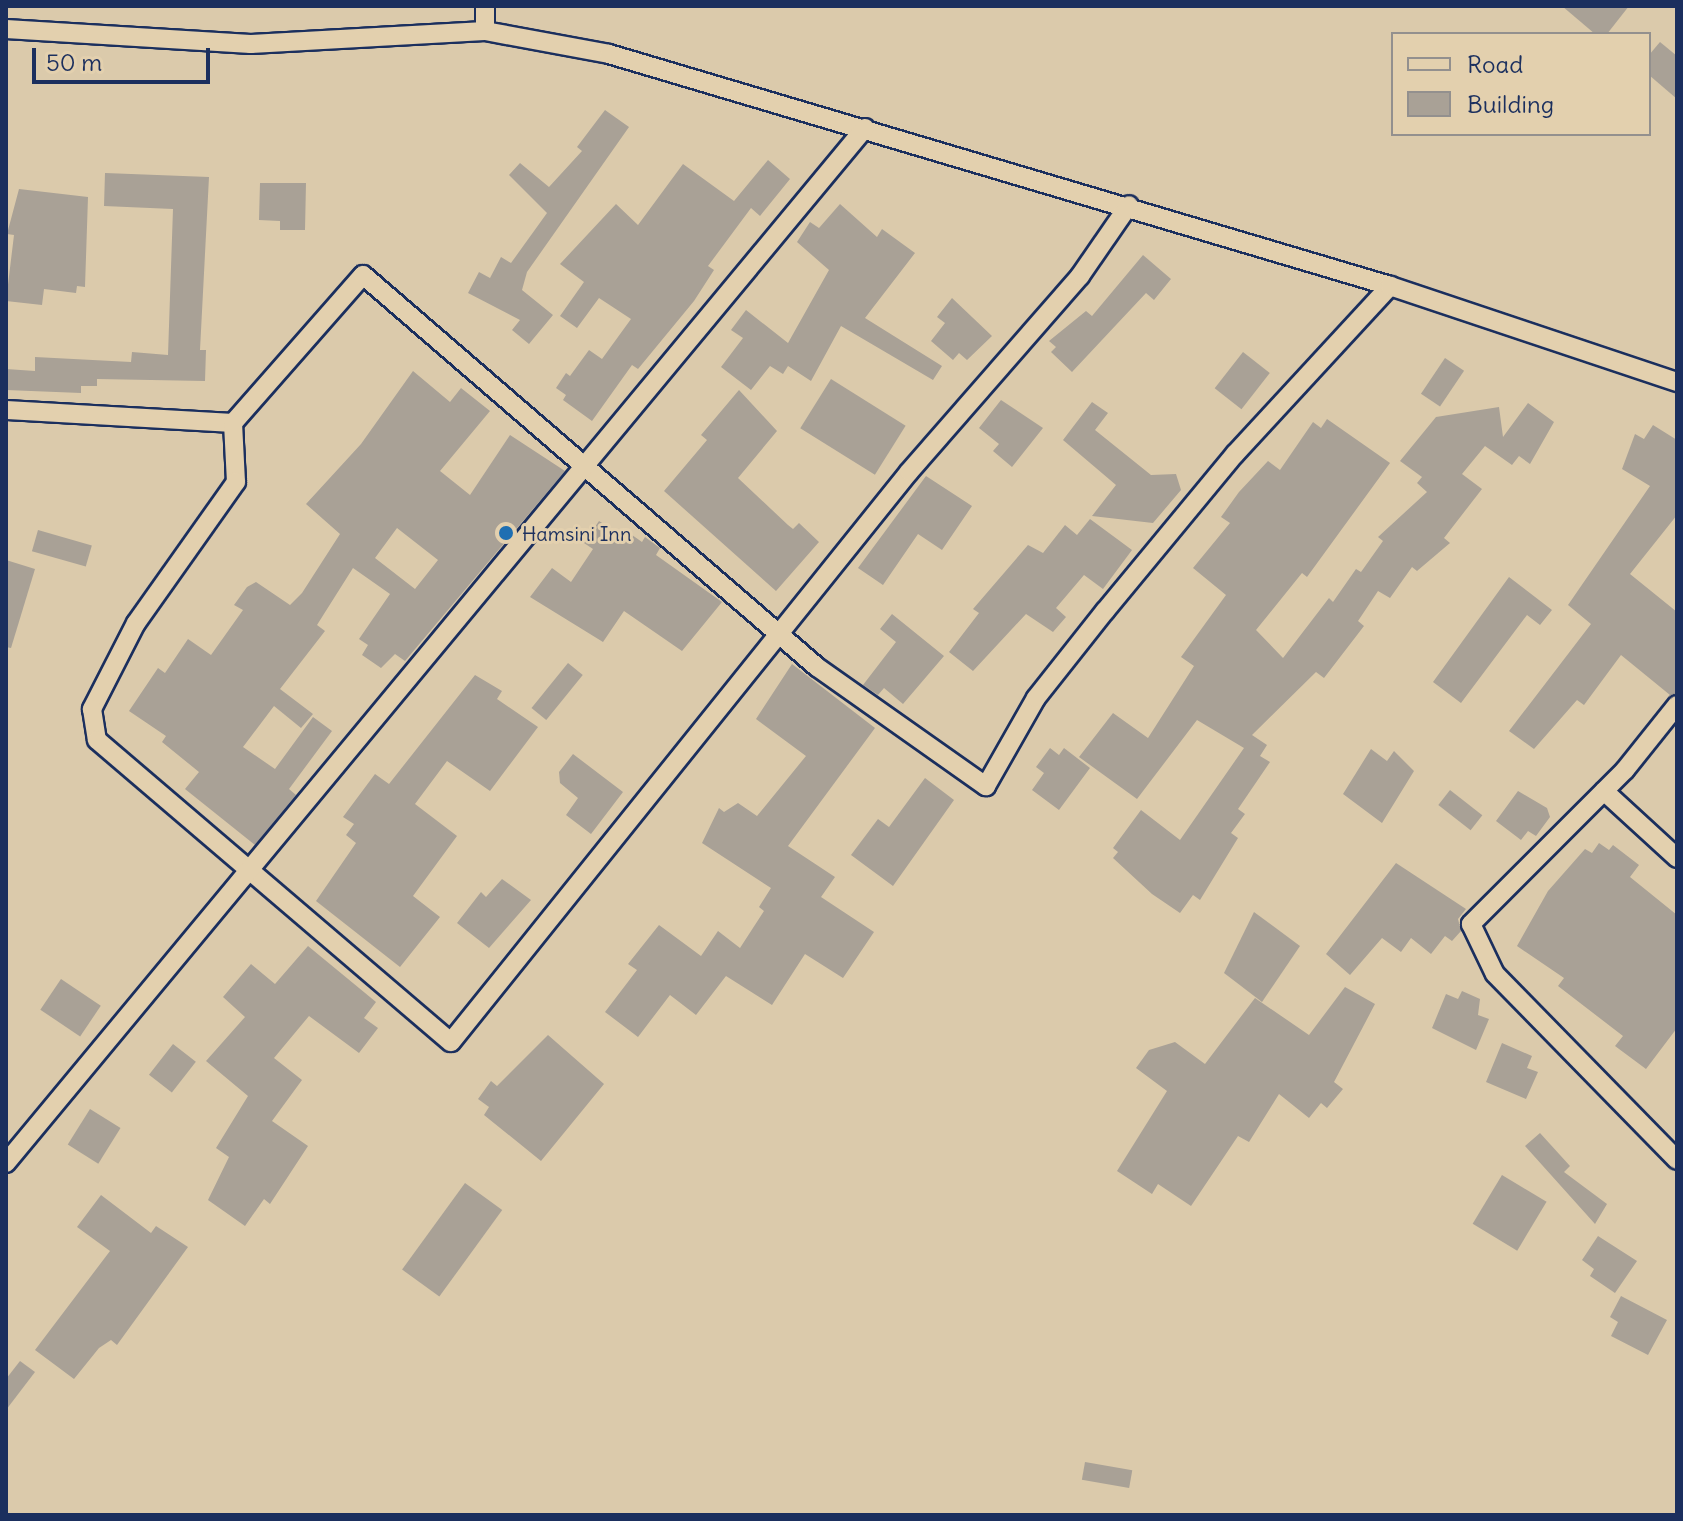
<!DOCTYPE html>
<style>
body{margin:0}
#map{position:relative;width:1683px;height:1521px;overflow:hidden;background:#dbcaab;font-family:Delius,sans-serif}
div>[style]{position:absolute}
.building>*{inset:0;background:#a9a196;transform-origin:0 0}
.roads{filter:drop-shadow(2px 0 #1b2f5e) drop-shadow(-2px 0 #1b2f5e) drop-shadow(0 2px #1b2f5e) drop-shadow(0 -2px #1b2f5e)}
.minor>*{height:18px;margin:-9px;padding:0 9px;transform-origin:9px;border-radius:9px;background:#e3d0ae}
.dots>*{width:22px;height:22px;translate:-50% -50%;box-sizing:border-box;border:4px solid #e3d0ae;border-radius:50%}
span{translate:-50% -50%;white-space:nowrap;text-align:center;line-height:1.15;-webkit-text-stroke:6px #e3d0ae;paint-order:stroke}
.poi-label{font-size:20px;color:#1b2f5e}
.left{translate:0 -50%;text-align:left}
.frame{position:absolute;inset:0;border:8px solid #1b2f5e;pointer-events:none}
.legend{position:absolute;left:1391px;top:32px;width:260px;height:104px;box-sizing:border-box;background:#e3d0ae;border:2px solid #93908e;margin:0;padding:10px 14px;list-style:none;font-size:24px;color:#1b2f5e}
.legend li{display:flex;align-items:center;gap:16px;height:40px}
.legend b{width:40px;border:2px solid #93908e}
.scale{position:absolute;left:32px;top:48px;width:178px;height:36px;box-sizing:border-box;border:4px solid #1b2f5e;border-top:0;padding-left:10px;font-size:24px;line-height:28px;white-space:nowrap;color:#1b2f5e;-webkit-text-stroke:6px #e3d0ae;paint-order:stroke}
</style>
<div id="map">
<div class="building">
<div style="clip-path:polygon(1562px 6px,1629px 6px,1607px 34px,1595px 34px)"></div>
<div style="clip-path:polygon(1660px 42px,1677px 56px,1677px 99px,1649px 75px,1649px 55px)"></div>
<div style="clip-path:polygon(605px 110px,629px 127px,527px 272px,522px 290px,553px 315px,529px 344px,512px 330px,520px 320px,468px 293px,479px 272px,490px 278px,501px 257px,511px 263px,547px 213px,509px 175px,520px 163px,549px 187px,582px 151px,577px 147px)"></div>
<div style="clip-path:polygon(768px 160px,790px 179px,760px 216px,751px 208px,708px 266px,714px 270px,694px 301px,638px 369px,632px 365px,592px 421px,563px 400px,566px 395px,556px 388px,566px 373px,570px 376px,589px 350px,602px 359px,631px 319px,599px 298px,577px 328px,560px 316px,584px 282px,560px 264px,616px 204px,638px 225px,683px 164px,734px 201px)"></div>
<div style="clip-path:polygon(105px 173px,209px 177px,200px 350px,206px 350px,205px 381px,97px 379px,97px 386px,81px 386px,81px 393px,6px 390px,6px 369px,35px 371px,35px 357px,131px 362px,132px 352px,168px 355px,173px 209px,104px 206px)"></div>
<div style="clip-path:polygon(260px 183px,306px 183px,305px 230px,280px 230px,280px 221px,259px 220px)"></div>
<div style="clip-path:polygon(19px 189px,88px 197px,85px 287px,77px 286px,76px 293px,44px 289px,42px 305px,6px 301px,14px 235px,7px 234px)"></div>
<div style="clip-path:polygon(840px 204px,877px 237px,882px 229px,915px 253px,865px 318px,942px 366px,933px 380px,841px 326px,811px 381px,788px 366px,783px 374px,770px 366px,751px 390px,721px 367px,743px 338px,731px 330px,746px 310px,788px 343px,829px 270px,797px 242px,810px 222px,819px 228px)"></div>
<div style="clip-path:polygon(1143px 255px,1171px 279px,1154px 300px,1146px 293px,1072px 372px,1051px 352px,1056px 347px,1049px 341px,1086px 311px,1092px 316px)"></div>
<div style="clip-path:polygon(952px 298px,992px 336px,967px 360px,959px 353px,953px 360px,931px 341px,945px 323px,937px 317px)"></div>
<div style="left:1243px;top:352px;width:34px;height:46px;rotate:38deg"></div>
<div style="left:1445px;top:358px;width:23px;height:43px;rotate:34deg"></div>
<div style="clip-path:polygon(evenodd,413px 371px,450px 402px,461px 388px,490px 411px,440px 471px,470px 495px,510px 435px,565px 471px,405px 661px,395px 654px,381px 668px,362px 655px,368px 645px,359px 639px,390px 594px,353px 568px,317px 625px,325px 631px,280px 689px,313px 714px,301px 728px,274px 706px,243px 747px,275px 769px,313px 717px,332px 731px,289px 789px,296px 795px,255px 845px,185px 789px,199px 772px,162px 742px,166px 736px,129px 711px,158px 668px,165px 673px,188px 639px,211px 655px,243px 610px,234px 605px,247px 587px,256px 582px,290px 605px,302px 593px,340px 534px,306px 504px,361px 444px,413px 371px,397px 528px,438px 560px,415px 589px,375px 558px,397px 528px)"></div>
<div style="left:831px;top:379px;width:88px;height:58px;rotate:32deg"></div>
<div style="clip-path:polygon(739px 390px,777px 431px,738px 478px,788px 525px,793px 529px,799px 523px,819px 542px,776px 591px,664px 491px,707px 440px,701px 435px)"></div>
<div style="clip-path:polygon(1001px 400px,1043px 428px,1012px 467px,993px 451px,999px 444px,979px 428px)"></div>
<div style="clip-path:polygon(1092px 402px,1108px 413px,1095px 430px,1151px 475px,1176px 474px,1181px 490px,1153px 523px,1092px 516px,1116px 485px,1063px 440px)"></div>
<div style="clip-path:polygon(1528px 403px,1554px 422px,1530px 464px,1519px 456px,1512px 465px,1485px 446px,1462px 474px,1482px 489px,1444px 538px,1450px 543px,1417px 571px,1412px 567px,1390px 598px,1378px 591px,1358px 621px,1364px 626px,1324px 678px,1316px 672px,1252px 735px,1267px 745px,1260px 756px,1270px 762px,1238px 809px,1245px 814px,1231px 833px,1238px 838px,1200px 900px,1193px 895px,1180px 913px,1152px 894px,1113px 858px,1118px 852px,1113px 848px,1141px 810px,1180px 840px,1244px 748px,1197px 720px,1137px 799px,1079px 757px,1113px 713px,1148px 738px,1194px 666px,1181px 657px,1226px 595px,1193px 568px,1230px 523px,1221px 517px,1239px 492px,1268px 461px,1280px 470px,1313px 422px,1321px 428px,1327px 419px,1390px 463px,1307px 577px,1302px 573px,1256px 630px,1283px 658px,1329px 598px,1333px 602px,1356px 569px,1361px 572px,1383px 541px,1378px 537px,1427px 492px,1417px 483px,1422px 477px,1400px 461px,1436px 417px,1499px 407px,1503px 437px)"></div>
<div style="clip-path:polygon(1653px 425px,1677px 440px,1677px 515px,1630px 574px,1677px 612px,1677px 693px,1670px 695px,1621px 655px,1584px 705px,1577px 700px,1534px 749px,1509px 731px,1591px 624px,1568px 605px,1650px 486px,1622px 469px,1635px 434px,1644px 439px)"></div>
<div style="clip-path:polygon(926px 476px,972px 506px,942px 550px,918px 534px,883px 585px,858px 568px)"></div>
<div style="clip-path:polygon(1090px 519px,1132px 550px,1103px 589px,1084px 575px,1056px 608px,1066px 617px,1053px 632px,1026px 614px,973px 671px,949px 652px,979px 613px,973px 609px,1028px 545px,1043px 553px,1065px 525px,1077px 535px)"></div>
<div style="clip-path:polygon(599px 521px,618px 533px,622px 528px,642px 542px,645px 537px,660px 548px,656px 555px,722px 602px,682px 651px,624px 611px,603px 642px,530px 597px,552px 568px,571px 582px,593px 549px,584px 543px)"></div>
<div style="left:38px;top:530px;width:56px;height:22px;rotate:16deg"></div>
<div style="clip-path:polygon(6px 560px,35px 569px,11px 648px,6px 647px)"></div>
<div style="clip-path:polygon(1509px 577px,1552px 610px,1540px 625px,1527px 615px,1461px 703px,1433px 682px)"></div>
<div style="clip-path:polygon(892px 614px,944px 656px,903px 704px,884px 688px,878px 695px,863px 685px,896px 642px,880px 629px)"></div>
<div style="left:568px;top:663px;width:19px;height:58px;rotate:39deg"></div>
<div style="clip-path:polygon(792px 664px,875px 728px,788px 846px,835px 877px,821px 897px,874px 932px,843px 978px,805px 954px,772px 1005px,726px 976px,696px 1015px,670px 995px,638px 1037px,605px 1012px,637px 970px,628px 964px,659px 925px,701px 956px,718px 931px,740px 948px,764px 911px,759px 907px,771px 888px,702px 843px,719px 808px,724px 812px,738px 803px,757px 816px,806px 756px,756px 719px)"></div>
<div style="clip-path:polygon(475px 675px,502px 691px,497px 699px,538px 727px,490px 791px,447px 761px,415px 804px,457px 836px,413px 896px,440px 917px,400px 967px,316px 901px,356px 843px,346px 835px,354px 824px,343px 817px,375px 774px,389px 784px)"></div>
<div style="clip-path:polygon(1050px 748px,1059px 755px,1064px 748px,1090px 768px,1059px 810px,1032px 790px,1044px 773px,1036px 767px)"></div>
<div style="clip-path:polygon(1371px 749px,1387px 761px,1394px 751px,1414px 771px,1382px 823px,1343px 794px)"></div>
<div style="clip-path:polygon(573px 754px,623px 792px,591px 834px,566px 815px,578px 798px,560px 783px,559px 772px)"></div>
<div style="clip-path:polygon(925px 778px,954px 800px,893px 886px,851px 855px,878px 819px,889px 827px)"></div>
<div style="left:1450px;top:790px;width:41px;height:19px;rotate:38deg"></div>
<div style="clip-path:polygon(1518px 791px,1547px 808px,1550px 817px,1536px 836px,1528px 831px,1521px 840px,1496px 821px)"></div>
<div style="clip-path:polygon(1599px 843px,1609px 850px,1613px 845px,1639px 865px,1630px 877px,1677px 915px,1677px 1028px,1646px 1069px,1615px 1046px,1623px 1036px,1558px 986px,1564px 978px,1517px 946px,1548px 891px,1585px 849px,1592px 853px)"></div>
<div style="clip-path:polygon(1396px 863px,1466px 909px,1458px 919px,1461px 931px,1452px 941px,1445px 936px,1431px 954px,1411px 938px,1401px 952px,1382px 938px,1350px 975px,1326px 954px)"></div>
<div style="clip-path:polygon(502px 879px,531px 900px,489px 948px,457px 923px,481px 892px,486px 897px)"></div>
<div style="clip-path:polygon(1254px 912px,1300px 946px,1262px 1002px,1224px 973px)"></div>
<div style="clip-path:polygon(308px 946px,376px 1002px,364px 1018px,378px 1028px,359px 1053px,309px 1016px,274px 1058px,302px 1080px,272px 1121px,308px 1146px,270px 1204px,264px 1199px,245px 1226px,208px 1200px,229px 1157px,216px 1148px,248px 1096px,206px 1061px,245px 1017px,223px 997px,251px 964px,275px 984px)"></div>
<div style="left:61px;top:979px;width:48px;height:37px;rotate:34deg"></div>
<div style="clip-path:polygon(1345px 987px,1375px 1004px,1334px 1082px,1343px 1089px,1327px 1108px,1321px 1103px,1309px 1118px,1279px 1094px,1249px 1142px,1238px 1136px,1191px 1206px,1158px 1184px,1152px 1194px,1117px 1171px,1167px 1091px,1136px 1068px,1149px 1050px,1175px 1042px,1205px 1064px,1255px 998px,1309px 1035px)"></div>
<div style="clip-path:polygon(1462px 991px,1480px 999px,1478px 1015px,1489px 1019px,1476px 1050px,1432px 1028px,1446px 994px,1458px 999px)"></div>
<div style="clip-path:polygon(548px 1035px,604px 1084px,541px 1161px,484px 1115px,489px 1107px,478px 1099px,491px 1081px,497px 1086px)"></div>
<div style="clip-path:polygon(1502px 1043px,1532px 1056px,1527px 1068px,1538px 1072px,1526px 1099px,1486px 1082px)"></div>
<div style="left:173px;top:1044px;width:29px;height:39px;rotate:38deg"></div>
<div style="left:90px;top:1109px;width:36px;height:42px;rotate:32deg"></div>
<div style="clip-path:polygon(1540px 1133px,1570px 1166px,1564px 1172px,1607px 1204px,1595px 1224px,1525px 1146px)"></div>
<div style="left:1502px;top:1175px;width:52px;height:57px;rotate:31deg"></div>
<div style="left:465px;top:1183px;width:46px;height:107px;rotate:36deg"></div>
<div style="clip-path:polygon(101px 1195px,151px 1233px,156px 1226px,188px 1247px,117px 1345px,111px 1340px,99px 1348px,74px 1379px,35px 1350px,110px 1251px,77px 1227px)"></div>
<div style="clip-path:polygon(1598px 1236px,1637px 1261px,1615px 1293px,1590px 1276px,1594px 1269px,1582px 1260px)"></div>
<div style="clip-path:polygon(1621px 1296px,1667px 1320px,1648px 1355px,1611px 1336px,1618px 1322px,1610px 1317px)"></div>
<div style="clip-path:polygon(20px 1361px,35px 1372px,6px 1410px,6px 1379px)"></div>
<div style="left:1085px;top:1462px;width:48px;height:18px;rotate:10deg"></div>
</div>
<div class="roads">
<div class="minor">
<div style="left:6px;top:29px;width:245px;rotate:3.5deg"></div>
<div style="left:251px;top:44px;width:234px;rotate:-3.2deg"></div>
<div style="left:485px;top:31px;width:126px;rotate:10.5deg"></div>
<div style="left:609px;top:54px;width:815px;rotate:16.54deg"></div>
<div style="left:485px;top:31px;width:25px;rotate:-90deg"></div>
<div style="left:6px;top:410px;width:227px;rotate:3.3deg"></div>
<div style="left:233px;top:423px;width:197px;rotate:-48.7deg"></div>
<div style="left:363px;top:275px;width:600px;rotate:40.81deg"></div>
<div style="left:817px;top:667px;width:207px;rotate:35.2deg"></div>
<div style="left:986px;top:786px;width:101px;rotate:-60.4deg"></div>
<div style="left:1036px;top:698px;width:111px;rotate:-51.6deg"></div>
<div style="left:1105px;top:611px;width:204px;rotate:-50.4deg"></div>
<div style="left:1235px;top:454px;width:229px;rotate:-47.3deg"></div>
<div style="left:1390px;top:286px;width:303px;rotate:18.5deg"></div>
<div style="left:233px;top:423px;width:59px;rotate:87.1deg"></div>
<div style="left:236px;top:482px;width:173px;rotate:125.3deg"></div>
<div style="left:136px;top:623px;width:97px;rotate:117.1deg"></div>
<div style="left:92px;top:709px;width:31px;rotate:81deg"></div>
<div style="left:97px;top:740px;width:465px;rotate:40.5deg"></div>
<div style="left:451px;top:1042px;width:731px;rotate:-51.22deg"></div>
<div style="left:909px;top:472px;width:260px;rotate:-48.9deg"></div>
<div style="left:1080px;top:276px;width:86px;rotate:-55.4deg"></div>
<div style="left:1677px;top:705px;width:83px;rotate:128.7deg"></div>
<div style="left:1625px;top:770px;width:218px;rotate:135deg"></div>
<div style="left:1471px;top:924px;width:55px;rotate:64.4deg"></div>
<div style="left:1495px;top:974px;width:260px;rotate:45.6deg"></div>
<div style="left:1604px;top:791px;width:99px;rotate:42.5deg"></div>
<div style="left:6px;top:1163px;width:1345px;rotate:-50.31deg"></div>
</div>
</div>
<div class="dots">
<div style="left:506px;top:533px;background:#1f6fb2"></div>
</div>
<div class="poi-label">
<span class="left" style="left:522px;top:533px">Hamsini Inn</span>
</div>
<div class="frame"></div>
<ul class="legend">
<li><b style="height:10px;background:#e3d0ae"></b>Road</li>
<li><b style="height:22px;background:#a9a196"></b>Building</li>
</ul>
<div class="scale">50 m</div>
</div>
